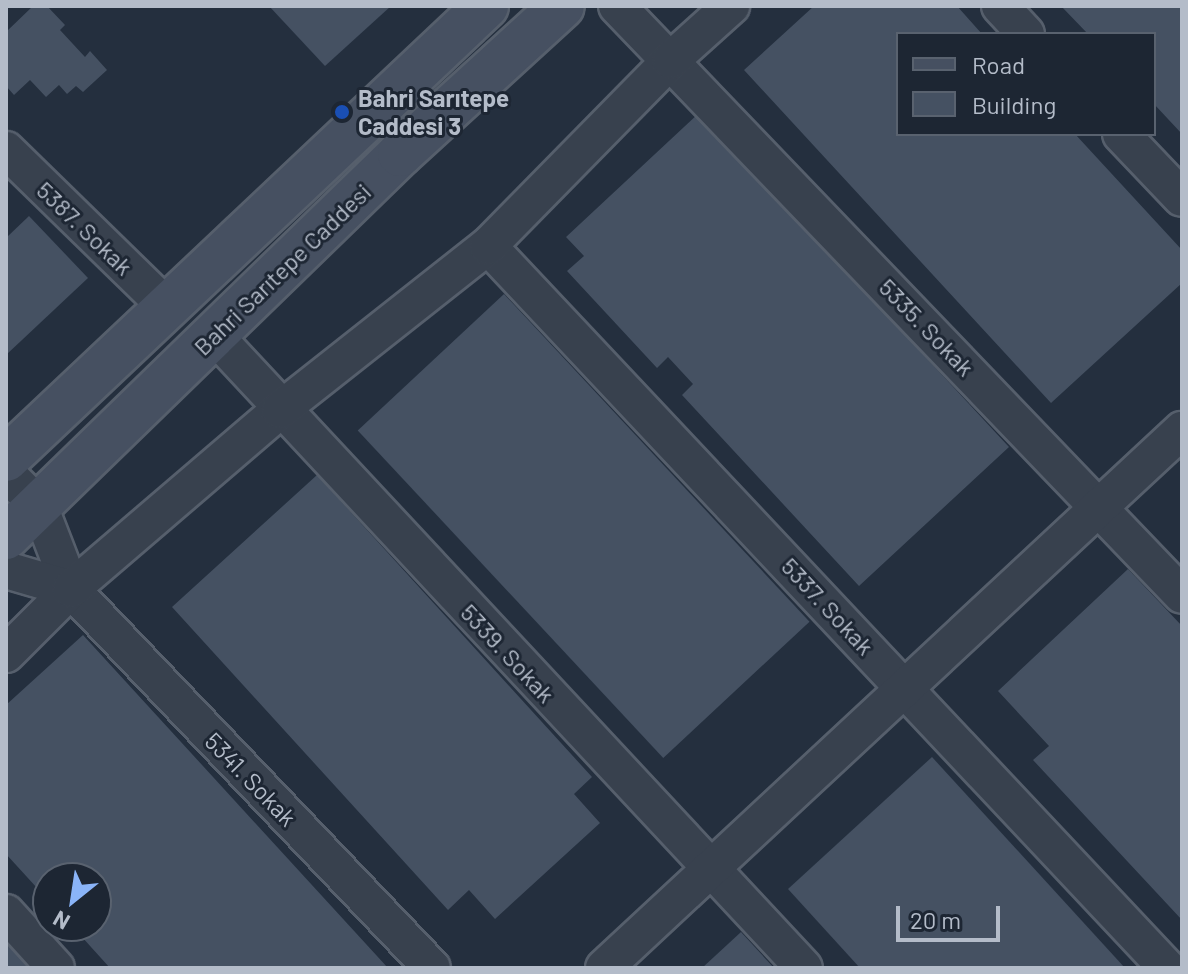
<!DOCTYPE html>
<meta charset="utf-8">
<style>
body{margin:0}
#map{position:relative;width:1188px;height:974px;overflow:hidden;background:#242f3e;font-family:Barlow,sans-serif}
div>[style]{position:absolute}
.building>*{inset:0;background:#455162;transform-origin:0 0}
.roads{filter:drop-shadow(2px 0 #565f6c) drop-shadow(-2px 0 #565f6c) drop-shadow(0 2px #565f6c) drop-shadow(0 -2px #565f6c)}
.street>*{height:36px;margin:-18px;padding:0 18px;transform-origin:18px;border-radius:18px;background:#38414e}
.secondary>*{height:44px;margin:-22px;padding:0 22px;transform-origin:22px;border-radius:22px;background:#465061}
.dots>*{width:22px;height:22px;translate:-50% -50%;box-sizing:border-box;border:4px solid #1d2633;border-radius:50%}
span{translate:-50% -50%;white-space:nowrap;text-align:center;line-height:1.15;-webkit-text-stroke:6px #1d2633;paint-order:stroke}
.poi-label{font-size:24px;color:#b4bcc9;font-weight:700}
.left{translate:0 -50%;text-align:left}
.street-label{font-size:24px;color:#b4bcc9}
.frame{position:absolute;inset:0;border:8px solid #b4bcc9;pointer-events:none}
.legend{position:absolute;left:896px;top:32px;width:260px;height:104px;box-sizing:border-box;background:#1d2633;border:2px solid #59626f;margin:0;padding:10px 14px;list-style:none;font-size:24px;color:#b4bcc9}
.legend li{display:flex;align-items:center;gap:16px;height:40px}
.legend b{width:40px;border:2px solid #59626f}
.north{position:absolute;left:32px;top:862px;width:80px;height:80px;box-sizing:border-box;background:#1d2633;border:2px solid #59626f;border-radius:50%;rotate:210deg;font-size:22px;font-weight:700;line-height:32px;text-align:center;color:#b4bcc9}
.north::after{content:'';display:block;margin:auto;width:28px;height:36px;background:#8ab4f8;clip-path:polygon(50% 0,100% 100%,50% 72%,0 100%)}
.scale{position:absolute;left:896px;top:906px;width:104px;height:36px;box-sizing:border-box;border:4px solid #b4bcc9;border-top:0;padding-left:10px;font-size:24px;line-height:28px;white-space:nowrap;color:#b4bcc9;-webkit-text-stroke:6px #1d2633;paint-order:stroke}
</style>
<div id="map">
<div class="building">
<div style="clip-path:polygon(33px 6px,47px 6px,65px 25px,60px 30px,85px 57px,90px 51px,107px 70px,83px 92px,76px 86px,67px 94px,59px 85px,46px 97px,30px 80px,14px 95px,6px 86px,6px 32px)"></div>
<div style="clip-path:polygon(269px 6px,391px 6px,325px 66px)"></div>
<div style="clip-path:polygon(814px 6px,957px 6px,982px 34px,898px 34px,898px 134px,1075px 134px,1182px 250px,1182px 283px,1051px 403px,744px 70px)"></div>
<div style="clip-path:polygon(1061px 6px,1182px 6px,1182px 134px,1154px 104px,1154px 34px,1088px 34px)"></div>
<div style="clip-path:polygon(699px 113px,1009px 447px,859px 586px,682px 395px,693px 384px,668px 357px,657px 368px,567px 271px,584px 256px,566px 237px)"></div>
<div style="clip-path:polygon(29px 216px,88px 278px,6px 355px,6px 238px)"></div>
<div style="left:504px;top:294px;width:448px;height:200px;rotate:47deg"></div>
<div style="clip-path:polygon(317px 475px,592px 777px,574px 794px,600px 823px,495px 919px,469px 890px,448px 910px,172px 607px)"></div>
<div style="clip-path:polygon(1128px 569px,1182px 626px,1182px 920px,1033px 760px,1049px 746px,998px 691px)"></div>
<div style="clip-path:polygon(83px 635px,388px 968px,110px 968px,72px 926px,96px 926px,96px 878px,48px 878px,48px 900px,6px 854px,6px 705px)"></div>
<div style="clip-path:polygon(932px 757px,1125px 968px,860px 968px,788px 889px)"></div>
<div style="clip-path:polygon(741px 932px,774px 968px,702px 968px)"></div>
<div style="clip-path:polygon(6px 943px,30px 968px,6px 968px)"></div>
</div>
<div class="roads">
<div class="street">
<div style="left:617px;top:6px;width:816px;rotate:46.19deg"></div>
<div style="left:1000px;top:6px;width:38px;rotate:47deg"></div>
<div style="left:1121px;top:134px;width:88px;rotate:46.4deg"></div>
<div style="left:6px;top:150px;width:222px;rotate:44.3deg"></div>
<div style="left:488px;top:246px;width:991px;rotate:46.76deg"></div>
<div style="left:214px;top:335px;width:865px;rotate:47.01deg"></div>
<div style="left:6px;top:473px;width:47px;rotate:45deg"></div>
<div style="left:39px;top:506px;width:89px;rotate:68.9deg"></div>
<div style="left:71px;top:589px;width:523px;rotate:46.39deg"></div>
<div style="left:6px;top:570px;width:68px;rotate:16.3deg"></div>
<div style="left:6px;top:654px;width:92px;rotate:-45deg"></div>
<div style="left:71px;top:589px;width:275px;rotate:-40.6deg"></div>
<div style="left:280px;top:410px;width:265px;rotate:-38.3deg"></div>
<div style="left:488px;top:246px;width:261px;rotate:-45.5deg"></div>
<div style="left:671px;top:60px;width:81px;rotate:-42deg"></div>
<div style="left:6px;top:913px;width:74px;rotate:47.7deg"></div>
<div style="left:604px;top:968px;width:790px;rotate:-42.95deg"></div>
</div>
<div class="secondary">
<div style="left:6px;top:459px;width:660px;rotate:-43.34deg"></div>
<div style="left:6px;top:537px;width:549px;rotate:-44.19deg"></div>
<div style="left:400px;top:154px;width:219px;rotate:-42.4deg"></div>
</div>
</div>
<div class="dots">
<div style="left:342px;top:112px;background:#1a4fb4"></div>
</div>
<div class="poi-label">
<span class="left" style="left:358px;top:112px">Bahri Sarıtepe<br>Caddesi 3</span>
</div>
<div class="street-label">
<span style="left:85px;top:228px;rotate:44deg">5387. Sokak</span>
<span style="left:282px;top:269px;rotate:-44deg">Bahri Sarıtepe Caddesi</span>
<span style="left:927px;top:327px;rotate:46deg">5335. Sokak</span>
<span style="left:828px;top:606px;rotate:47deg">5337. Sokak</span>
<span style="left:508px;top:653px;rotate:47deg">5339. Sokak</span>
<span style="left:251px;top:779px;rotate:46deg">5341. Sokak</span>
</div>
<div class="frame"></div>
<ul class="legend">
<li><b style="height:10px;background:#465061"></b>Road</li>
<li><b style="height:22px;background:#455162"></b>Building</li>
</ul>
<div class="north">N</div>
<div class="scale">20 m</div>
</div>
